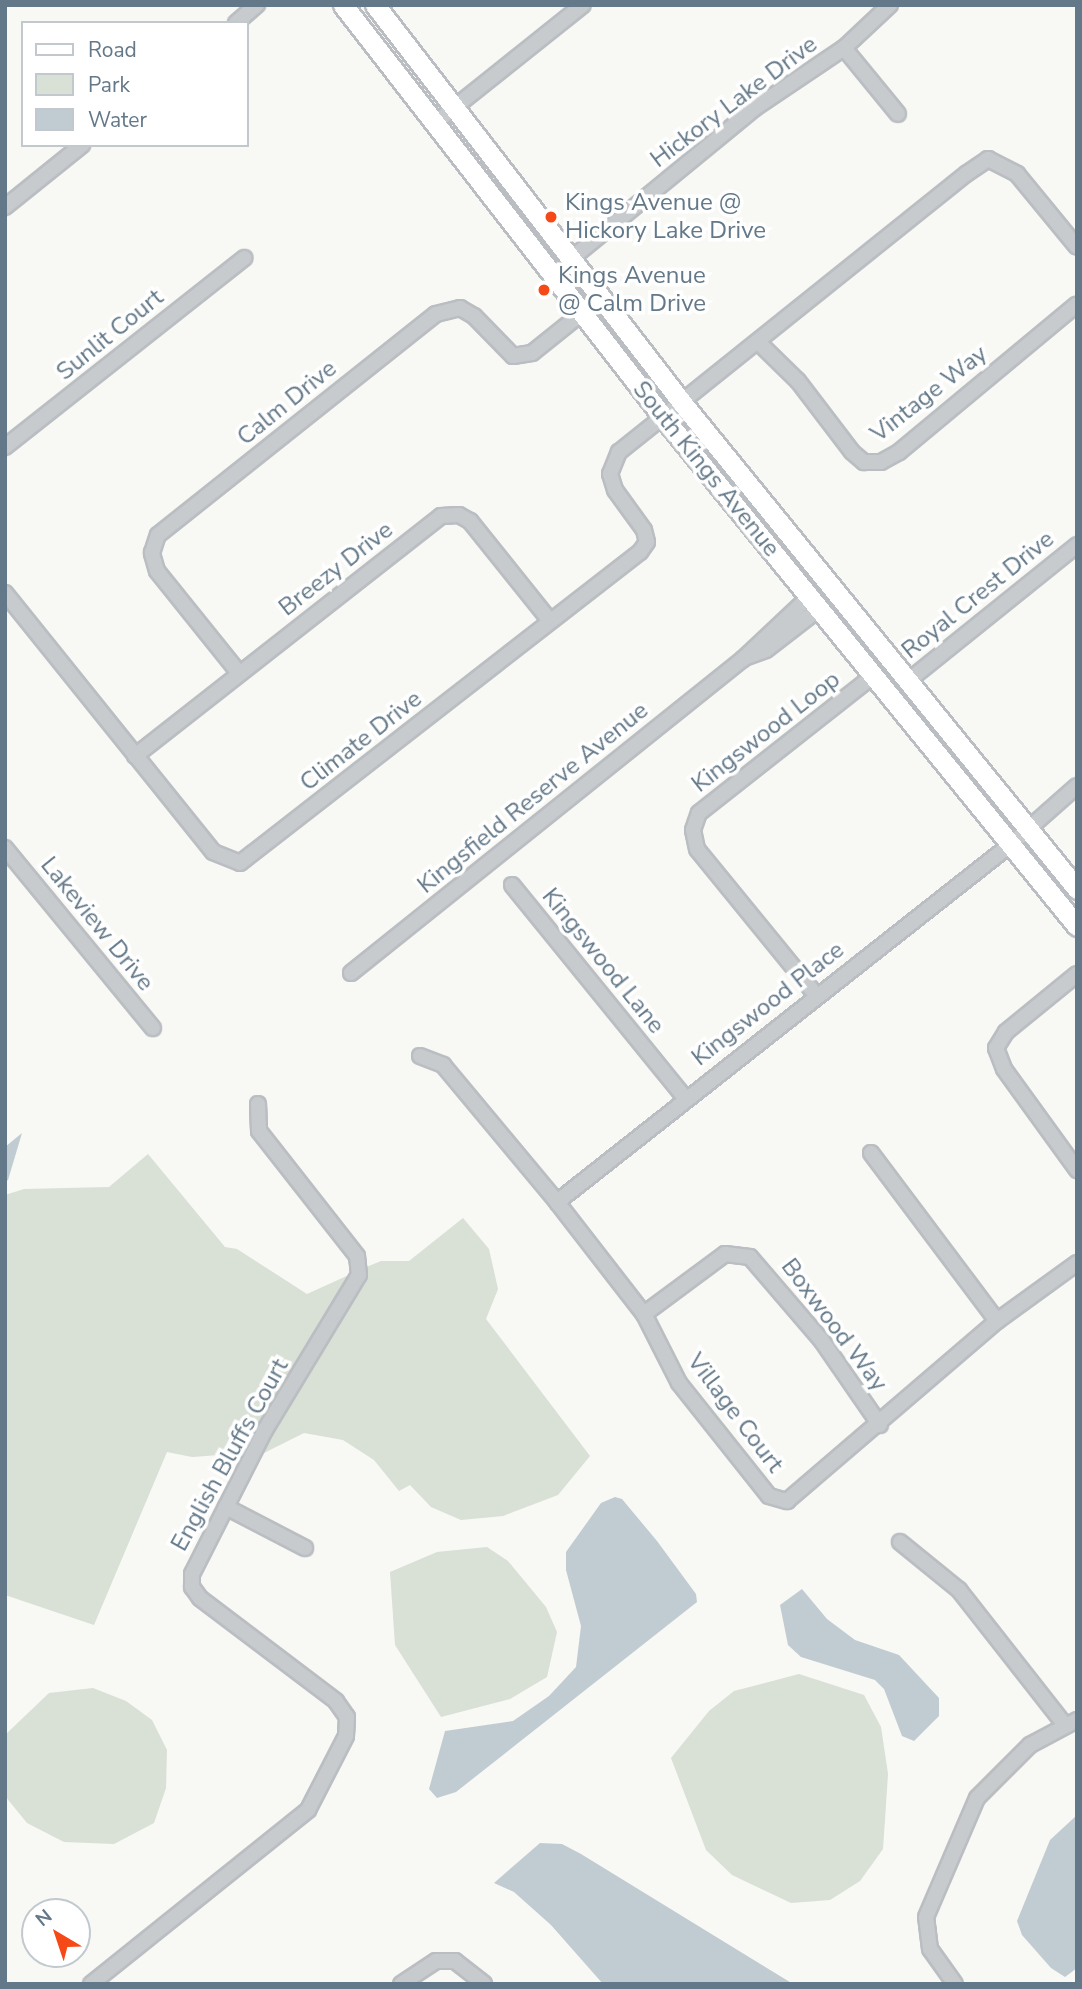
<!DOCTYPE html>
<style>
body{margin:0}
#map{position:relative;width:1082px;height:1989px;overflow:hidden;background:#f8f8f4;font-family:"Nunito Sans",sans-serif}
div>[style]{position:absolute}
.green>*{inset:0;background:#d9e0d5}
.water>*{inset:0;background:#c0ccd1}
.roads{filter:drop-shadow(2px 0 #babec2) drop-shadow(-2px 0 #babec2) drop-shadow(0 2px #babec2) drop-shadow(0 -2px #babec2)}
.minor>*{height:14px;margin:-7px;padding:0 7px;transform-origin:7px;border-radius:7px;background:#c7cbce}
.major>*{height:19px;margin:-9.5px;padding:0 9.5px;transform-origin:9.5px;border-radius:9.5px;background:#fff}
.dots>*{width:19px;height:19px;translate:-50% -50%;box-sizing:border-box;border:4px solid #fff;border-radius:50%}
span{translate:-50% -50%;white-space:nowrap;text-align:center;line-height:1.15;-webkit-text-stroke:7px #fff;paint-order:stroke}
.street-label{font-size:24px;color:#637888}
.poi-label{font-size:24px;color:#637888}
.left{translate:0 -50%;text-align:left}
.frame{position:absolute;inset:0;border:7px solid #637888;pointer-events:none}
.legend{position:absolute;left:21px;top:21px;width:228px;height:126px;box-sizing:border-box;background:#fff;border:2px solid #c1c9cf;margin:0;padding:9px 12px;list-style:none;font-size:21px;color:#637888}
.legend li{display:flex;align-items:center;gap:14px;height:35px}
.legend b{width:35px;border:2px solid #c1c9cf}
.north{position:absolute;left:21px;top:1898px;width:70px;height:70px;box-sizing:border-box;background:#fff;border:2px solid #c1c9cf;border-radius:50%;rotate:321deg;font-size:19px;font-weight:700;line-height:28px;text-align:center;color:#637888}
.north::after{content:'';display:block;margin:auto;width:24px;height:32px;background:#f54a17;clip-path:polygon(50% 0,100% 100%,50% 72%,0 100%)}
</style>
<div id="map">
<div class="green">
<div style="clip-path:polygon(148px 1154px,225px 1247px,237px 1249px,307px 1294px,351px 1274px,246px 1453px,192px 1457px,167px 1452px,94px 1625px,5px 1595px,5px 1195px,24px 1189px,109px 1187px)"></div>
<div style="clip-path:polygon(463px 1218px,489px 1249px,498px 1289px,486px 1319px,590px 1456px,558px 1495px,503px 1516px,461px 1520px,431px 1507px,410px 1485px,399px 1491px,374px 1460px,343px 1440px,304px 1433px,260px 1455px,349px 1306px,364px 1279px,364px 1268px,381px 1261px,409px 1261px)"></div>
<div style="clip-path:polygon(487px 1547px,508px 1561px,546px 1607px,557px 1632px,547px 1677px,510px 1699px,441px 1717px,395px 1645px,390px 1572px,437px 1552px)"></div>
<div style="clip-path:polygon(799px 1674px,864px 1695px,881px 1727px,888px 1774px,883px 1849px,860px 1881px,830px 1900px,791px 1903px,732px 1875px,706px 1850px,671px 1758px,709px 1711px,734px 1691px)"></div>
<div style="clip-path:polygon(93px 1688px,126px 1701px,152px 1720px,167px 1750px,166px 1788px,154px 1823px,114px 1844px,64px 1842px,27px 1823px,5px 1796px,5px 1735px,49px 1693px)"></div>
</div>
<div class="water">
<div style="clip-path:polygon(22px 1133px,8px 1180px,5px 1182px,5px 1147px)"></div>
<div style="clip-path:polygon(615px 1497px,622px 1499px,657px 1541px,696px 1594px,697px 1602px,456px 1792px,437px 1798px,429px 1789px,445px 1731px,513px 1721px,549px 1696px,576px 1667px,581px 1626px,566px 1570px,566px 1552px,601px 1503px)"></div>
<div style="clip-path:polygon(802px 1589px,827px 1619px,855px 1640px,899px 1655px,939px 1698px,939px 1716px,914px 1741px,902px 1736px,884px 1689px,875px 1680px,801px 1657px,788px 1645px,780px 1605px)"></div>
<div style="clip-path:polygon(1077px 1815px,1077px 1968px,1065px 1977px,1051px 1968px,1022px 1935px,1017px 1921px,1050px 1840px)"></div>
<div style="clip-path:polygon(540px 1843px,562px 1844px,581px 1854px,793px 1984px,603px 1984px,551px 1925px,514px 1892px,494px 1883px)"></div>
</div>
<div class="roads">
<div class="minor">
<div style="left:236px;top:23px;width:28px;rotate:-41deg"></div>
<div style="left:844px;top:48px;width:85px;rotate:50.7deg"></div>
<div style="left:435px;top:123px;width:189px;rotate:-38.6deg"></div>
<div style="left:5px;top:207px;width:99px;rotate:-38.8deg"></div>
<div style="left:571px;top:259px;width:238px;rotate:-39.4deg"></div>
<div style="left:755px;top:108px;width:107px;rotate:-34deg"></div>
<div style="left:844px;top:48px;width:63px;rotate:-43.1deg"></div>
<div style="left:759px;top:343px;width:54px;rotate:44.3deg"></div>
<div style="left:798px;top:381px;width:89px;rotate:52.7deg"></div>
<div style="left:852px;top:452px;width:16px;rotate:40deg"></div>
<div style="left:864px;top:462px;width:17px"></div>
<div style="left:881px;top:462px;width:21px;rotate:-29deg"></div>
<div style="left:899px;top:452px;width:231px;rotate:-39.7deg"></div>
<div style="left:5px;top:447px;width:305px;rotate:-38.3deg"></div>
<div style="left:5px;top:593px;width:332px;rotate:51.2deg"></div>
<div style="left:213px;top:852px;width:29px;rotate:22deg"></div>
<div style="left:240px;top:863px;width:507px;rotate:-37.87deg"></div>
<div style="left:640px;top:552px;width:12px;rotate:-55deg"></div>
<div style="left:647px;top:542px;width:12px;rotate:-104deg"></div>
<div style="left:644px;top:530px;width:49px;rotate:-125.9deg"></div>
<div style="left:615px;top:490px;width:17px;rotate:-107deg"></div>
<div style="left:610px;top:474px;width:24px;rotate:-68deg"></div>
<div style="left:619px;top:452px;width:445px;rotate:-38.7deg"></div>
<div style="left:966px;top:174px;width:27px;rotate:-34deg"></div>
<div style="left:988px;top:159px;width:33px;rotate:27deg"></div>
<div style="left:1017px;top:174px;width:94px;rotate:50.6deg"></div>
<div style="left:744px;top:658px;width:23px;rotate:-20deg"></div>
<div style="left:766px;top:650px;width:67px;rotate:-37.7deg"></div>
<div style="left:239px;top:673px;width:131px;rotate:-128.8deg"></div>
<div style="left:157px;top:571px;width:19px;rotate:-106deg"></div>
<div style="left:152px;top:553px;width:19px;rotate:-72deg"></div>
<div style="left:158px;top:535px;width:355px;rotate:-38.5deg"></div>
<div style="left:436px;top:314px;width:25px;rotate:-14deg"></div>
<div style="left:460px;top:308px;width:16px;rotate:30deg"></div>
<div style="left:474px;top:316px;width:56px;rotate:45.7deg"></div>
<div style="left:513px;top:356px;width:19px;rotate:-9deg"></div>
<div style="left:532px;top:353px;width:64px;rotate:-38.7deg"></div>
<div style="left:908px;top:681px;width:217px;rotate:-38.8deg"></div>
<div style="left:135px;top:756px;width:389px;rotate:-38.1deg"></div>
<div style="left:441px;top:516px;width:18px;rotate:-3deg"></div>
<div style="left:459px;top:515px;width:13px;rotate:29deg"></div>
<div style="left:470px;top:521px;width:128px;rotate:51.3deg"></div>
<div style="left:5px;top:848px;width:233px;rotate:50.6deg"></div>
<div style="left:512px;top:885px;width:274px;rotate:50.9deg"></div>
<div style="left:351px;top:973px;width:502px;rotate:-38.7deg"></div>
<div style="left:743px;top:659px;width:91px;rotate:-43.2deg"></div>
<div style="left:1077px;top:974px;width:92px;rotate:140.8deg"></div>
<div style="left:1006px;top:1032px;width:19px;rotate:122deg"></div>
<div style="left:996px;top:1048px;width:22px;rotate:69deg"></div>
<div style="left:1004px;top:1069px;width:125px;rotate:54.1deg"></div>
<div style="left:816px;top:995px;width:188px;rotate:-129.2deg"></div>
<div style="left:697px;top:849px;width:19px;rotate:-102deg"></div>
<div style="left:693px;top:830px;width:18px;rotate:-71deg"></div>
<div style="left:699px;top:813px;width:221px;rotate:-38.2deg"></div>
<div style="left:420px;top:1056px;width:25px;rotate:21deg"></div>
<div style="left:443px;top:1065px;width:178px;rotate:50.2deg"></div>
<div style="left:557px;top:1202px;width:142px;rotate:52.2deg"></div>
<div style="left:644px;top:1314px;width:77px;rotate:63.1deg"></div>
<div style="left:679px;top:1383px;width:144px;rotate:51.5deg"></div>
<div style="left:769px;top:1496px;width:19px;rotate:16deg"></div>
<div style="left:787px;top:1501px;width:277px;rotate:-40.6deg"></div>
<div style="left:997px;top:1321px;width:99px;rotate:-35.9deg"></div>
<div style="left:871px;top:1153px;width:210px;rotate:53.1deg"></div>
<div style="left:557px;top:1202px;width:577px;rotate:-38.24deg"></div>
<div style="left:1010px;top:845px;width:89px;rotate:-41.4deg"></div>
<div style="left:644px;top:1314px;width:101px;rotate:-36.5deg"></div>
<div style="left:725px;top:1254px;width:25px;rotate:7deg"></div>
<div style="left:750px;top:1257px;width:111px;rotate:49.4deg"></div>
<div style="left:822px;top:1341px;width:102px;rotate:55.4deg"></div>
<div style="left:226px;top:1507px;width:89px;rotate:27.4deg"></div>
<div style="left:900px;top:1542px;width:76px;rotate:39.1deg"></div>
<div style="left:959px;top:1590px;width:170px;rotate:51.9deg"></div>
<div style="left:91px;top:1984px;width:278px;rotate:-38.7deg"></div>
<div style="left:308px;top:1810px;width:83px;rotate:-62.8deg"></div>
<div style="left:346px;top:1736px;width:19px;rotate:-87deg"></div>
<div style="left:347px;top:1717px;width:19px;rotate:-125deg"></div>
<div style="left:336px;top:1701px;width:171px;rotate:-142.9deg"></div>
<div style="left:200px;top:1598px;width:14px;rotate:-126deg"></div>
<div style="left:192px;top:1587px;width:13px;rotate:-90deg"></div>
<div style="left:192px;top:1574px;width:161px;rotate:-63.1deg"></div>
<div style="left:265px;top:1430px;width:181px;rotate:-58.8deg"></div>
<div style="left:359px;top:1275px;width:19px;rotate:-96deg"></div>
<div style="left:357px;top:1256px;width:159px;rotate:-128.1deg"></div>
<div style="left:259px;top:1131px;width:27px;rotate:-92deg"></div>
<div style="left:401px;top:1984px;width:42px;rotate:-33.3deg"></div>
<div style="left:436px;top:1961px;width:19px"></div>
<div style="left:455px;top:1961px;width:37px;rotate:38deg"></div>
<div style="left:955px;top:1984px;width:43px;rotate:-125.5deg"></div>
<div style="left:930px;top:1949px;width:32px;rotate:-97deg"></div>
<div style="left:926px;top:1917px;width:129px;rotate:-66.8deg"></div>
<div style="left:977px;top:1798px;width:75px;rotate:-45deg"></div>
<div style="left:1030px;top:1745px;width:53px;rotate:-28deg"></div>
</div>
<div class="major">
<div style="left:343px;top:5px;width:522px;rotate:52.16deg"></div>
<div style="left:663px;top:417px;width:656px;rotate:50.88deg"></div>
<div style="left:375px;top:5px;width:504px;rotate:52.33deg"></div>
<div style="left:683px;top:404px;width:625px;rotate:50.91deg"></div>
</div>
</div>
<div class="dots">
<div style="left:551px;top:217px;background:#f54a17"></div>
<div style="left:544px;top:290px;background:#f54a17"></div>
</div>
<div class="street-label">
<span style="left:734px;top:102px;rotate:-37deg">Hickory Lake Drive</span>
<span style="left:110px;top:335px;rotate:-39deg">Sunlit Court</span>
<span style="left:929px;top:394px;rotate:-38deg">Vintage Way</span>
<span style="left:287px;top:403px;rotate:-39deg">Calm Drive</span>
<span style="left:706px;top:469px;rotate:51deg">South Kings Avenue</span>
<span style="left:336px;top:569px;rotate:-38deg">Breezy Drive</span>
<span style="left:978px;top:595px;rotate:-39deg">Royal Crest Drive</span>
<span style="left:766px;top:732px;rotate:-38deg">Kingswood Loop</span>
<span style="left:361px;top:741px;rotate:-38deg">Climate Drive</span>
<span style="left:533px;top:798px;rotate:-39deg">Kingsfield Reserve Avenue</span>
<span style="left:97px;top:924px;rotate:51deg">Lakeview Drive</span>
<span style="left:603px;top:961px;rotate:51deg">Kingswood Lane</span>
<span style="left:768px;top:1004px;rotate:-38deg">Kingswood Place</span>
<span style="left:834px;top:1325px;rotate:53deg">Boxwood Way</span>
<span style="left:735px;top:1413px;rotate:53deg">Village Court</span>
<span style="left:230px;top:1455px;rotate:-61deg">English Bluffs Court</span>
</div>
<div class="poi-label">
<span class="left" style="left:565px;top:217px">Kings Avenue @<br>Hickory Lake Drive</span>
<span class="left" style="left:558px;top:290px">Kings Avenue<br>@ Calm Drive</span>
</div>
<div class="frame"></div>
<ul class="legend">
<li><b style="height:9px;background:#fff"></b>Road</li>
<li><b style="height:19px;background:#d9e0d5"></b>Park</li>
<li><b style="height:19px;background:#c0ccd1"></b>Water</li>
</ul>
<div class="north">N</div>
</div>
